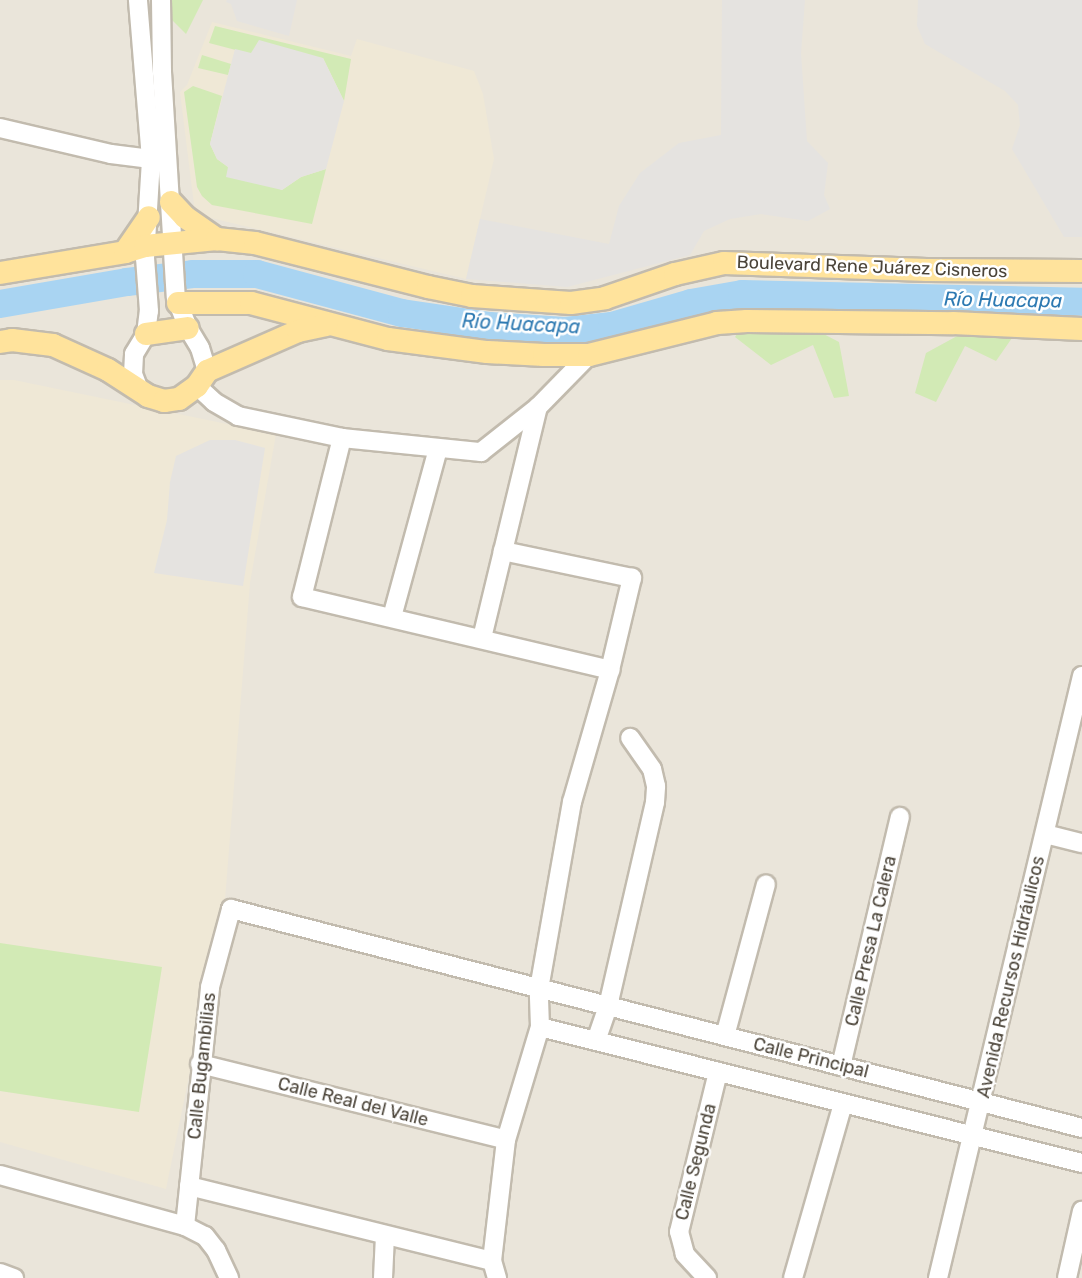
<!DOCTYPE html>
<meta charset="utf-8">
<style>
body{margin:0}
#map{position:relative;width:1082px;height:1278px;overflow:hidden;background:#f6f3ec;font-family:Rubik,sans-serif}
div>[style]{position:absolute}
.residential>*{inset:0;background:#eae5da;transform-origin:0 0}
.education>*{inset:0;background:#efe8d6}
.green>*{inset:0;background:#d2eab5}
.parking>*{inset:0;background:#e5e3e0}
.river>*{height:28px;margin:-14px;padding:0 14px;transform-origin:14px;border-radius:14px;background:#a9d4f2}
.roads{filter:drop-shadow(2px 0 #c2bbae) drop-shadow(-2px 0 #c2bbae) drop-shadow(0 2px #c2bbae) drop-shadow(0 -2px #c2bbae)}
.minor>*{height:18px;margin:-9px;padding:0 9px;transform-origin:9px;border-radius:9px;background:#fff}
.major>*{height:22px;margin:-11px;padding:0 11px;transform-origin:11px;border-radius:11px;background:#ffe39c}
span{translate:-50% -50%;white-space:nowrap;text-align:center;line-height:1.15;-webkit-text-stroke:5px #fff;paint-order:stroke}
.street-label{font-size:18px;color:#4b4439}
.water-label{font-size:20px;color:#2e7ab2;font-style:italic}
</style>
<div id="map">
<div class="residential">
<div style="left:0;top:0;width:1082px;height:1278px"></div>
</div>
<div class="education">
<div style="clip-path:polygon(212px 22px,351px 56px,357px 39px,474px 71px,483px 94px,494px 159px,466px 279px,211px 218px,199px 212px,194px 205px,180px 92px,187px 85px)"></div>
<div style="clip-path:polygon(0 380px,14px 380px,276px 434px,250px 583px,225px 900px,166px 1189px,0 1142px)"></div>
</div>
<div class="green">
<div style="clip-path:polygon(170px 0,203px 0,186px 34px,170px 18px)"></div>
<div style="clip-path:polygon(215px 26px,351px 59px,344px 101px,323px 58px,251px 54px,209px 43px)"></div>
<div style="clip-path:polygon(202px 55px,231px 64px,228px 75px,198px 68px)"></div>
<div style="clip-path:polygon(193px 86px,222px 96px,210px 144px,217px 159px,228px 167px,282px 190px,301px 177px,326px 169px,312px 224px,212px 205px,202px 196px,197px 187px,184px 92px)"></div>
<div style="clip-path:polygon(814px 329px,839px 342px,849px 396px,834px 398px,813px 345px,771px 365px,735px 337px,739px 331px)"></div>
<div style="clip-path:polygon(959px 335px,1012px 338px,996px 361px,965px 346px,936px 402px,915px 393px,926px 353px)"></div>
<div style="clip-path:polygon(0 943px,162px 967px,139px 1112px,0 1091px)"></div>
</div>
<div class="parking">
<div style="clip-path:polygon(227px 0,297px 0,289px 36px,237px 21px,231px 4px,226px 2px)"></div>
<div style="clip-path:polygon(722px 0,805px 0,801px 53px,807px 141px,828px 163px,824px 195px,830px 209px,808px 221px,761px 214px,730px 219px,704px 231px,690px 255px,567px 287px,466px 279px,480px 219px,609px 244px,619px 206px,640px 173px,679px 143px,721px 135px)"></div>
<div style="clip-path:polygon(918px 0,1082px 0,1082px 237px,1064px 237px,1012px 149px,1020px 125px,1018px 105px,1005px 91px,925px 44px,917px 26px)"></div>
<div style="clip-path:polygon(259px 40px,323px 58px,344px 101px,326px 169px,301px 177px,282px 190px,226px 177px,228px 167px,217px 159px,210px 144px,235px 49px,251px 53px)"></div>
<div style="clip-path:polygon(210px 440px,235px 440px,265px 448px,243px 586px,154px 573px,167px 520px,170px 482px,176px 456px)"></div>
</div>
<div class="river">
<div style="left:0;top:304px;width:129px;rotate:-9.8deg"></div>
<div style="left:127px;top:282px;width:66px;rotate:-6.9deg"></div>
<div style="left:193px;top:274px;width:64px"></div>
<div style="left:257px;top:274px;width:150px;rotate:15.1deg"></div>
<div style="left:402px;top:313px;width:89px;rotate:8.4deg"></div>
<div style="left:490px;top:326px;width:75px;rotate:3.8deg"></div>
<div style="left:565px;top:331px;width:47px;rotate:-6.1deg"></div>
<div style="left:612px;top:326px;width:82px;rotate:-16.2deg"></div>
<div style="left:691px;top:303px;width:52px;rotate:-10deg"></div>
<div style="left:742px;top:294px;width:340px;rotate:1.3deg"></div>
</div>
<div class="roads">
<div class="minor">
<div style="left:161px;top:0;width:72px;rotate:89.2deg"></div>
<div style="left:162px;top:72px;width:226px;rotate:86.5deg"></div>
<div style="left:176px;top:298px;width:32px;rotate:68deg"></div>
<div style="left:188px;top:328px;width:23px;rotate:59deg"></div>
<div style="left:200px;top:348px;width:24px;rotate:73deg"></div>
<div style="left:0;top:128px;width:114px;rotate:13.2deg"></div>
<div style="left:111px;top:154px;width:40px;rotate:7.1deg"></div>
<div style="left:197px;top:386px;width:23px;rotate:43deg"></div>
<div style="left:214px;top:402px;width:28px;rotate:30deg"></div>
<div style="left:238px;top:416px;width:106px;rotate:11.9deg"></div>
<div style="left:342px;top:438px;width:140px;rotate:5.8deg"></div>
<div style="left:481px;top:452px;width:73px;rotate:-38.3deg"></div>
<div style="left:538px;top:407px;width:73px;rotate:-45.6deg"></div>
<div style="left:138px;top:387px;width:14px;rotate:-111deg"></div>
<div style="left:133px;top:374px;width:20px;rotate:-87deg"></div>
<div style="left:134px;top:354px;width:23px;rotate:-59deg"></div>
<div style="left:146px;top:334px;width:23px;rotate:-83deg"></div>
<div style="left:149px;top:311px;width:53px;rotate:-94.3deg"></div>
<div style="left:145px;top:258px;width:99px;rotate:-86.5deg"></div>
<div style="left:151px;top:159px;width:160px;rotate:-94.7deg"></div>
<div style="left:342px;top:438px;width:164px;rotate:104.1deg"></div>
<div style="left:302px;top:597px;width:317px;rotate:13.3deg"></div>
<div style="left:392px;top:617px;width:174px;rotate:-74.7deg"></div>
<div style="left:482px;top:638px;width:238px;rotate:-76.4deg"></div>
<div style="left:1045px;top:834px;width:38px;rotate:14deg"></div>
<div style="left:540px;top:1027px;width:559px;rotate:14.09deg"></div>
<div style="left:725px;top:1036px;width:157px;rotate:-74.9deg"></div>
<div style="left:596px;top:1041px;width:37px;rotate:-71deg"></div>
<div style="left:608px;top:1006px;width:209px;rotate:-77deg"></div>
<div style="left:655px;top:802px;width:16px;rotate:-86deg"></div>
<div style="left:656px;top:786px;width:17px;rotate:-103deg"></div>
<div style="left:652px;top:769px;width:38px;rotate:-125deg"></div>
<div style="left:200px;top:1064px;width:315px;rotate:13.9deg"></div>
<div style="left:841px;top:1066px;width:256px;rotate:-76.7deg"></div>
<div style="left:0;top:1175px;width:192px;rotate:15.4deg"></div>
<div style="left:185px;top:1226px;width:22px;rotate:27deg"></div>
<div style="left:205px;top:1236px;width:18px;rotate:52deg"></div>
<div style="left:216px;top:1250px;width:31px;rotate:65deg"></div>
<div style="left:189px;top:1186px;width:312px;rotate:13.9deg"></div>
<div style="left:185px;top:1226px;width:240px;rotate:-84deg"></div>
<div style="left:210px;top:987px;width:81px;rotate:-74.9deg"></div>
<div style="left:231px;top:909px;width:879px;rotate:14.43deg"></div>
<div style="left:0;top:1273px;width:15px;rotate:20deg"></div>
<div style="left:383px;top:1278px;width:42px;rotate:-87.3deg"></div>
<div style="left:497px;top:1278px;width:18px;rotate:-106deg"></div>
<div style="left:492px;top:1261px;width:122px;rotate:-83.4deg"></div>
<div style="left:506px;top:1140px;width:118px;rotate:-73.3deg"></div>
<div style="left:540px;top:1027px;width:38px;rotate:-92deg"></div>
<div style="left:539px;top:989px;width:190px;rotate:-80deg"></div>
<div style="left:572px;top:802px;width:137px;rotate:-73.9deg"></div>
<div style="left:610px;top:670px;width:95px;rotate:-76.6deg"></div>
<div style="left:632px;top:578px;width:132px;rotate:-168.2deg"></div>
<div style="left:707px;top:1278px;width:33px;rotate:-133deg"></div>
<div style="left:685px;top:1254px;width:23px;rotate:-105deg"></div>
<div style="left:679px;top:1232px;width:165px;rotate:-76.3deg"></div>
<div style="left:793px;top:1278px;width:181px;rotate:-74deg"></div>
<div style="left:938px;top:1278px;width:619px;rotate:-76.55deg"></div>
<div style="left:1067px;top:1278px;width:69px;rotate:-77.4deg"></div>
</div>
<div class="major">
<div style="left:171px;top:202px;width:21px;rotate:47deg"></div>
<div style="left:185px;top:217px;width:39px;rotate:35deg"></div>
<div style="left:125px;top:252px;width:42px;rotate:-55.6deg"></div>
<div style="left:0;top:273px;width:127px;rotate:-9.5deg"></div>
<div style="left:125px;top:252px;width:21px;rotate:-17deg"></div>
<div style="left:145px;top:246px;width:72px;rotate:-5.6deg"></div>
<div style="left:217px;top:239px;width:38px;rotate:6deg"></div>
<div style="left:255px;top:243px;width:179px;rotate:14.3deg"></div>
<div style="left:428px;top:287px;width:45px;rotate:11.6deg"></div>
<div style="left:472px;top:296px;width:99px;rotate:4deg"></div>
<div style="left:571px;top:303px;width:34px;rotate:-8deg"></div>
<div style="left:605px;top:298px;width:74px;rotate:-18.9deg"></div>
<div style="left:675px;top:274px;width:50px;rotate:-12.7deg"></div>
<div style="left:724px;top:263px;width:203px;rotate:2deg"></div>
<div style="left:927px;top:270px;width:155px;rotate:0.4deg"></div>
<div style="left:178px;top:303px;width:73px"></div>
<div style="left:251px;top:303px;width:142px;rotate:14.7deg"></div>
<div style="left:388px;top:339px;width:100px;rotate:7.5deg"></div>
<div style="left:487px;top:352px;width:57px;rotate:3deg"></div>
<div style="left:544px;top:355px;width:45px"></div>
<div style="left:589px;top:355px;width:132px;rotate:-14deg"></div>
<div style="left:717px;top:323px;width:30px;rotate:-4deg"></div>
<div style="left:747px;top:321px;width:206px;rotate:0.6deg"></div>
<div style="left:953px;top:323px;width:129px;rotate:2.7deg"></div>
<div style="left:146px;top:334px;width:42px;rotate:-8.1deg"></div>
<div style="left:0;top:342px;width:12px;rotate:-9deg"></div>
<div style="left:12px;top:340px;width:41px;rotate:7deg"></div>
<div style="left:53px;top:345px;width:60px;rotate:24.4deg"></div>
<div style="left:108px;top:370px;width:48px;rotate:33deg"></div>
<div style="left:148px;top:396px;width:17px;rotate:17deg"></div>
<div style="left:164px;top:401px;width:15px;rotate:-8deg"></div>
<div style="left:179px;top:399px;width:22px;rotate:-36deg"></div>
<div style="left:197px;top:386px;width:18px;rotate:-56deg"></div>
<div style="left:207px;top:371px;width:99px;rotate:-23.7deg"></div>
<div style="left:298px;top:331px;width:29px;rotate:-12deg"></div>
</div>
</div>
<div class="street-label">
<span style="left:872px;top:267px;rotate:2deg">Boulevard Rene Juárez Cisneros</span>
<span style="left:871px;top:941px;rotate:-77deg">Calle Presa La Calera</span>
<span style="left:1011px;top:977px;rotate:-77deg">Avenida Recursos Hidráulicos</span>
<span style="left:811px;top:1058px;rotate:14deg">Calle Principal</span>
<span style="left:202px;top:1066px;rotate:-84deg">Calle Bugambilias</span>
<span style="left:353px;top:1102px;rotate:14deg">Calle Real del Valle</span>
<span style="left:696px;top:1162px;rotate:-76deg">Calle Segunda</span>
</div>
<div class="water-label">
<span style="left:1003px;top:300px;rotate:1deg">Río Huacapa</span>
<span style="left:521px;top:324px;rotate:3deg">Río Huacapa</span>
</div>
</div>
